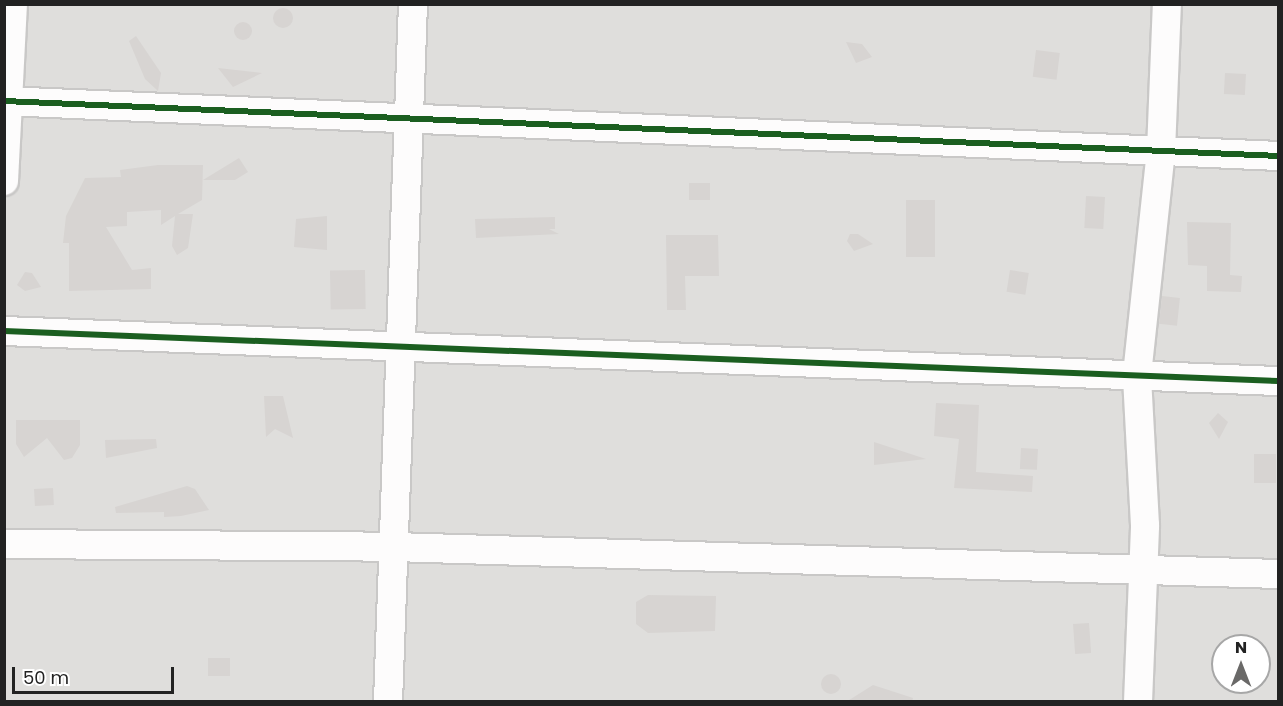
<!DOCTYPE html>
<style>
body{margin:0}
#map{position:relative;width:1283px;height:706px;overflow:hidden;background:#f0eeeb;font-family:Poppins,sans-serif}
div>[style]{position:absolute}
.residential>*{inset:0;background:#dfdedc}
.building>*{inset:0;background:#d7d4d2;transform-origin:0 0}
.round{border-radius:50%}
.roads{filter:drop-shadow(2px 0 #c9c8c7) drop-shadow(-2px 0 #c9c8c7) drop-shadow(0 2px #c9c8c7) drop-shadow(0 -2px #c9c8c7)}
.minor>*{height:28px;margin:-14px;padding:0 14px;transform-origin:14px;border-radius:14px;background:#fdfcfc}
.cycleway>*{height:6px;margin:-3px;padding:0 3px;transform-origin:3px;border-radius:3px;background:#1b5e20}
span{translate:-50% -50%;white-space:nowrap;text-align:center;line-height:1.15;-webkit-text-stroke:4.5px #fff;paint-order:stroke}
.frame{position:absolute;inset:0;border:6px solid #222;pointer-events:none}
.north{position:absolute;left:1211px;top:634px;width:60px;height:60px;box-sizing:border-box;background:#fff;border:2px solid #a7a7a7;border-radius:50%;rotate:0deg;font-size:16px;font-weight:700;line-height:24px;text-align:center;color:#222}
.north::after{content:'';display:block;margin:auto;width:21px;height:27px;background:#6a6968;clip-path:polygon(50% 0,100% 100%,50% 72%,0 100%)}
.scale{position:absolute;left:12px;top:667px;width:162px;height:27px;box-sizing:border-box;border:3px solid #222;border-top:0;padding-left:8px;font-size:18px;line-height:21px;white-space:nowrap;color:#222;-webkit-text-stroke:4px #fff;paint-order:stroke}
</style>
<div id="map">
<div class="residential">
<div style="clip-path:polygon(evenodd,4px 5px,1278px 5px,1278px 701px,5px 701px,4px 5px,1223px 646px,1259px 646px,1259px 682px,1223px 682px,1223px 646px)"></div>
</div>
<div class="building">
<div class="round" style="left:273px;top:8px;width:20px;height:20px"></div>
<div class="round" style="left:234px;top:22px;width:18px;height:18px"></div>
<div style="clip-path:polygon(136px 36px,161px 73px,158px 91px,145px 79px,129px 41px)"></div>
<div style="clip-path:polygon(846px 42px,862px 44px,872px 57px,856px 63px)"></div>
<div style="left:1036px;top:50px;width:24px;height:27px;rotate:7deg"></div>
<div style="clip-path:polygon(218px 68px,262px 73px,233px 87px)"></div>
<div style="left:1225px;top:73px;width:21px;height:21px;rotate:3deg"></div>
<div style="clip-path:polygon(239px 158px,248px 172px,235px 180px,203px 180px)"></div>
<div style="clip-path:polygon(158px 165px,203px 165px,202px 200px,178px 214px,193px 214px,188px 248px,177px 255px,172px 246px,175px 216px,161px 225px,161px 210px,127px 212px,127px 226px,106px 227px,132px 270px,151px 268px,151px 289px,69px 291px,69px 243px,63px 243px,66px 216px,85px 178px,121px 177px,120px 170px)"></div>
<div style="left:689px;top:183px;width:21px;height:17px"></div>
<div style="left:1086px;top:196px;width:19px;height:32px;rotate:3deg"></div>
<div style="left:906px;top:200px;width:29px;height:57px"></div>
<div style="clip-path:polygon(327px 216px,327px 250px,294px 247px,296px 219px)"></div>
<div style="clip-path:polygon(555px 217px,555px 229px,549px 229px,559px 234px,476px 238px,475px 219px)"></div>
<div style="clip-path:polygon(1187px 222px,1231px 223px,1230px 275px,1242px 276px,1241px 292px,1207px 291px,1207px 266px,1188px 265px)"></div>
<div style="clip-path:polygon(850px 234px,858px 234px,873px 244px,854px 251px,847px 241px)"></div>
<div style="clip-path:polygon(666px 235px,718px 235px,719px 276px,685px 276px,686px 310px,667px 310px)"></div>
<div style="left:365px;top:270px;width:39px;height:35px;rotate:89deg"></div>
<div style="left:1010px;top:270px;width:19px;height:22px;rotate:9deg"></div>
<div style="clip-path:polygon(25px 272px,32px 273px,41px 287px,25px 291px,17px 285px)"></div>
<div style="left:1162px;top:296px;width:18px;height:28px;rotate:6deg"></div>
<div style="clip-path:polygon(264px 396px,283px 396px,293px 438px,275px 429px,266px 437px)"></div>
<div style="clip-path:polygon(936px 403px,979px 405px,976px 472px,1033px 476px,1032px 492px,954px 488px,959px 439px,934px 436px)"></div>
<div style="clip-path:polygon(1218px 413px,1228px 422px,1219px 439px,1209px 423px)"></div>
<div style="clip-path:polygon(16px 420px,80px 420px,80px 445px,72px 458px,64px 460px,47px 438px,24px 457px,16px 444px)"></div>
<div style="clip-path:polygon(156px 439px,157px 448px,106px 458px,105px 440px)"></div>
<div style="clip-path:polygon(874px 442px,926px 459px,874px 465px)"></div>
<div style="left:1021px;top:448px;width:17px;height:21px;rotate:3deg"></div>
<div style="left:1254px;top:454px;width:22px;height:29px"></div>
<div style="clip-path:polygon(187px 486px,195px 489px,209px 510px,181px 516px,164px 517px,164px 512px,116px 513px,115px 507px)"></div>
<div style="left:53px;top:488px;width:17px;height:19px;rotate:87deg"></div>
<div style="clip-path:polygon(648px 595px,716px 596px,715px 631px,648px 633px,636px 624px,636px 602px)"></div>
<div style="left:1089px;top:623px;width:30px;height:16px;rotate:86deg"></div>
<div style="left:208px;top:658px;width:22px;height:18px"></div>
<div class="round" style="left:821px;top:674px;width:20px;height:20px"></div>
<div style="clip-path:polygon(873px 685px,913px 698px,912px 702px,846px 702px)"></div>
</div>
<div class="roads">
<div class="minor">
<div style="left:4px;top:101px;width:1275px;rotate:2.47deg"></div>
<div style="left:4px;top:181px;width:177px;rotate:-87.1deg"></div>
<div style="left:4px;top:331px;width:1275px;rotate:2.25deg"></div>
<div style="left:4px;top:544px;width:390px;rotate:0.4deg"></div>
<div style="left:394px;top:547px;width:884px;rotate:1.75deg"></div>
<div style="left:388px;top:702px;width:698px;rotate:-87.95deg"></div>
<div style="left:1138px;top:702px;width:177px;rotate:-87.7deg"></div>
<div style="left:1145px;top:525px;width:150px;rotate:-93.1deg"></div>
<div style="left:1137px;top:375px;width:225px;rotate:-83.9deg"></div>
<div style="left:1161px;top:151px;width:147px;rotate:-87.7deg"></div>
</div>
</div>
<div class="cycleway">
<div style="left:4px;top:101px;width:1275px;rotate:2.47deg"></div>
<div style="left:4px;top:331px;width:1275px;rotate:2.25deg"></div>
</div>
<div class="frame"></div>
<div class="north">N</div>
<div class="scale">50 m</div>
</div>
